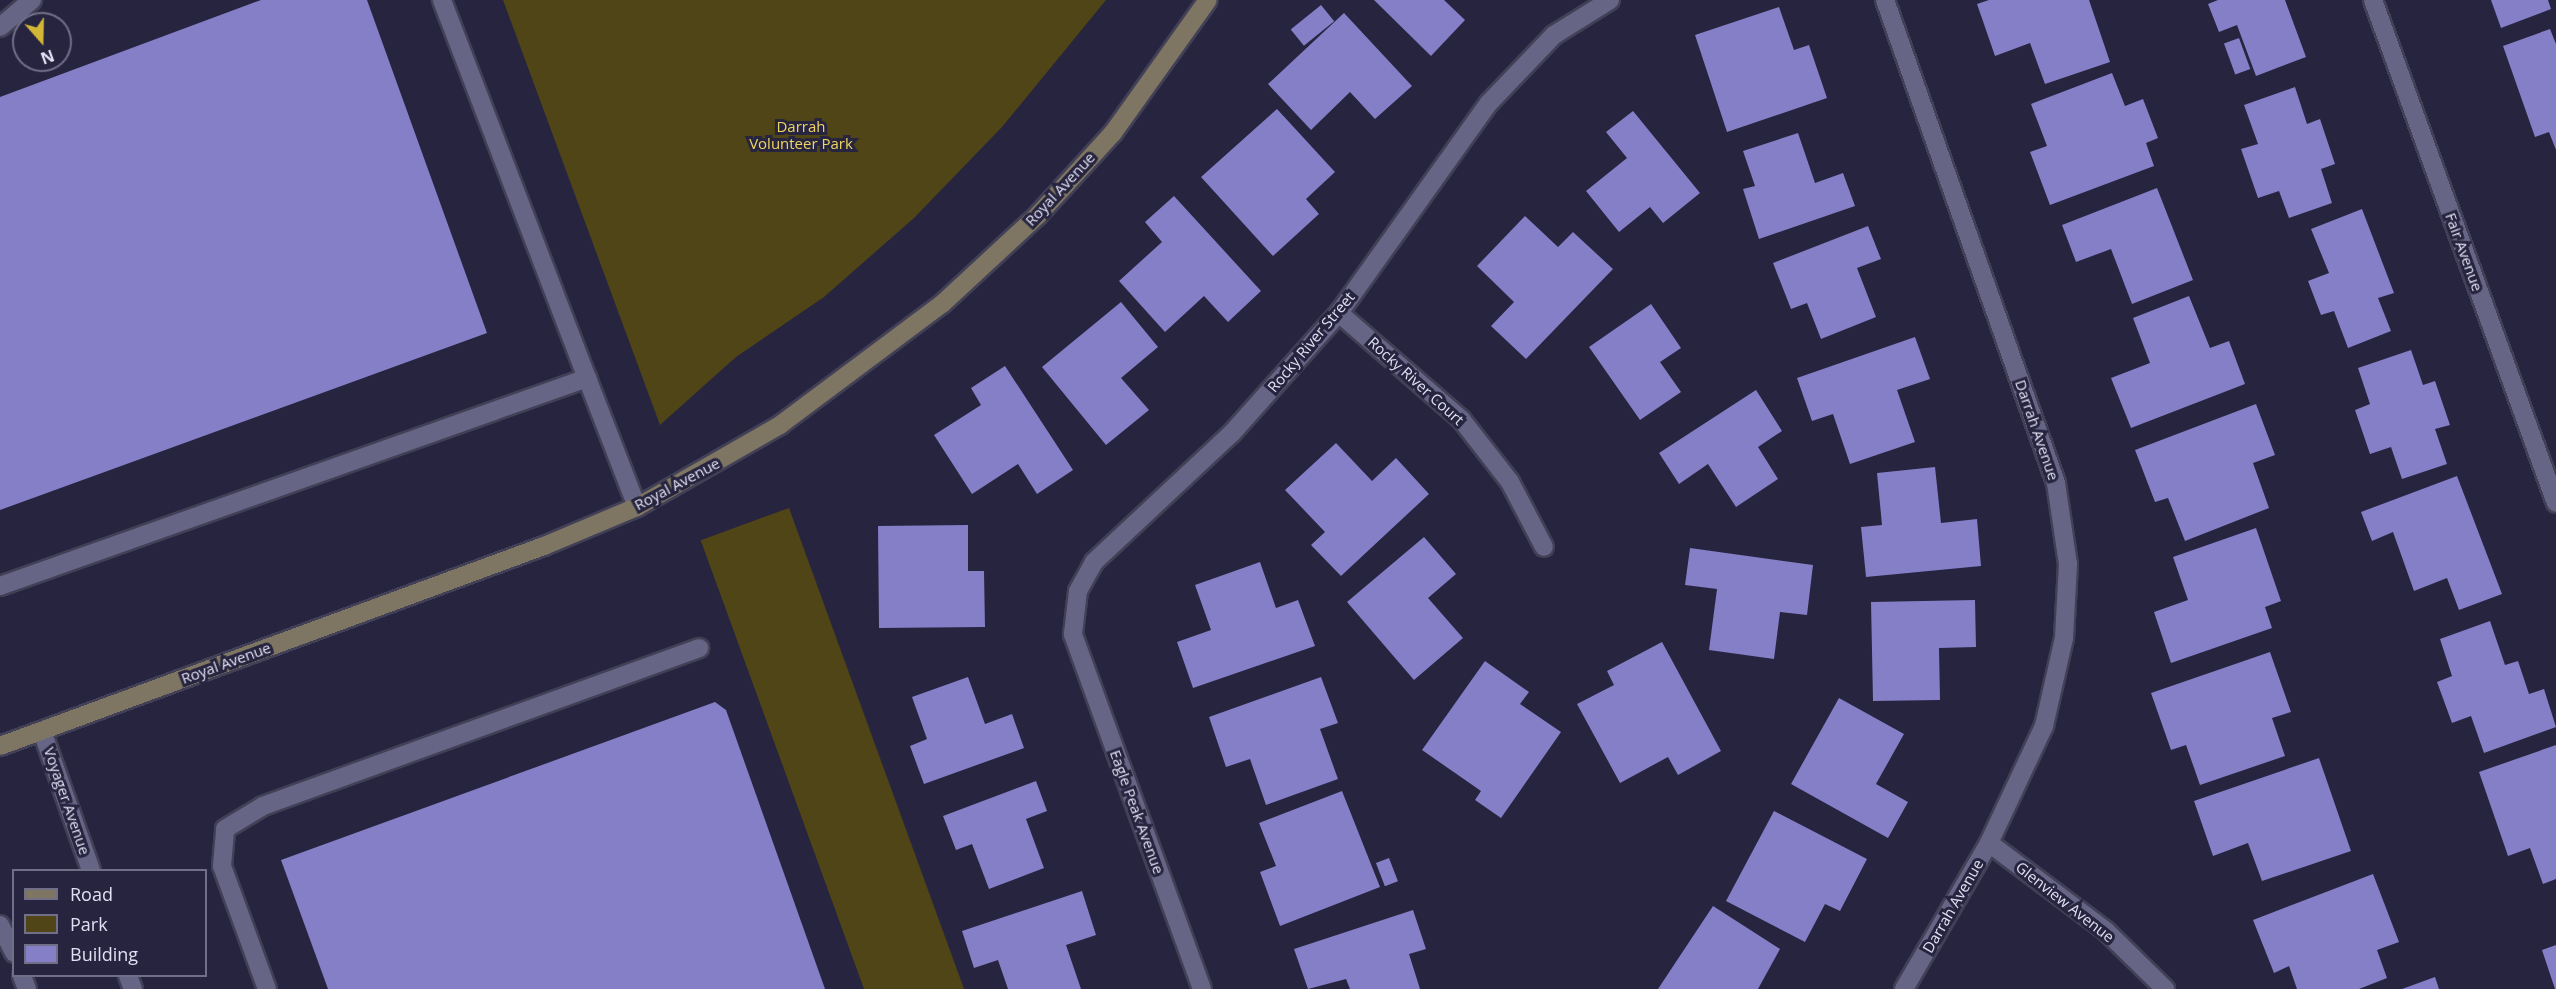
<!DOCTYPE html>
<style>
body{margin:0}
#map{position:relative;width:2556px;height:989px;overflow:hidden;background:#26243f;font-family:"Open Sans",sans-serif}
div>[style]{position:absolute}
.green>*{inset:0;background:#4f4516;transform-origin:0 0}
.building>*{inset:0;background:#847fc7;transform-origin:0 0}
.roads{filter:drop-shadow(2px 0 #424056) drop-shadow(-2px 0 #424056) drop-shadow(0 2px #424056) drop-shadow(0 -2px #424056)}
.lane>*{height:18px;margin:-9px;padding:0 9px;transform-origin:9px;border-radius:9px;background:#676585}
.street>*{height:18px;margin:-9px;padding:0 9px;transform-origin:9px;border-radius:9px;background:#676585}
.secondary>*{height:18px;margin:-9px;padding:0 9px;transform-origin:9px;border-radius:9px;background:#7e7563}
span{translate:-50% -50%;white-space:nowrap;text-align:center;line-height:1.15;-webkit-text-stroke:6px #26243f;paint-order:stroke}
.park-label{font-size:15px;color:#efd561}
.street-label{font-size:15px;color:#e1e0f3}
.legend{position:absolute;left:12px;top:869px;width:195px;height:108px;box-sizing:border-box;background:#26243f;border:2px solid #716f87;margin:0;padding:8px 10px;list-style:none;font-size:18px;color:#e1e0f3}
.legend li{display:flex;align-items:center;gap:12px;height:30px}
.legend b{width:30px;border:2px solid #716f87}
.north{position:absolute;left:12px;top:12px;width:60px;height:60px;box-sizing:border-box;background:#26243f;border:2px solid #716f87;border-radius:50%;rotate:160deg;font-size:16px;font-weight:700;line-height:24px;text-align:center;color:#e1e0f3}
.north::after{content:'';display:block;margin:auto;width:21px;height:27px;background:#d2b635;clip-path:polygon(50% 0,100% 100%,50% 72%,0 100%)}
</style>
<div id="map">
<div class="green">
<div style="clip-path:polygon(503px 0,1106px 0,1002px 127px,914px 218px,824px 297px,736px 357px,660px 425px)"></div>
<div style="left:789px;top:508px;width:512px;height:94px;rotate:70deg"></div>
</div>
<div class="building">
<div style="clip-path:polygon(261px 0,367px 0,487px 333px,0 510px,0 97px)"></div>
<div style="clip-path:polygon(1374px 0,1444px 0,1465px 20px,1431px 56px)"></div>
<div style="clip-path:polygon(1989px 0,2089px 0,2110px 62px,2045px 84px,2030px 43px,1995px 56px,1977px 4px)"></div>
<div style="clip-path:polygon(2218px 0,2285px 0,2306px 57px,2256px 76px,2237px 25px,2219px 32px,2208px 4px)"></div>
<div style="clip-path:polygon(2491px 0,2548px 0,2551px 9px,2501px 28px)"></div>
<div style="left:1321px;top:5px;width:21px;height:39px;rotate:51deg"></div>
<div style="clip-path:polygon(1779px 7px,1794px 50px,1809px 45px,1827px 98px,1727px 132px,1695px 35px)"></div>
<div style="clip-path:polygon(1344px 13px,1412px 86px,1375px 119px,1350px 92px,1311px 130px,1268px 84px)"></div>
<div style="clip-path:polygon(2550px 29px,2556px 44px,2556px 150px,2549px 132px,2535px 137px,2503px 46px)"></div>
<div style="left:2239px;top:38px;width:33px;height:16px;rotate:70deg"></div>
<div style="clip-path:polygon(2112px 73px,2125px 106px,2143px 99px,2158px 138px,2146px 143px,2154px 166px,2050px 205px,2030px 152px,2047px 146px,2031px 104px)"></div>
<div style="clip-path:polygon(2295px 87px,2307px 124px,2320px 119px,2335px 164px,2321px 169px,2332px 203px,2289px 218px,2279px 191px,2258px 198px,2241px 149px,2258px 144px,2244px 105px)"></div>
<div style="clip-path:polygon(1277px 109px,1335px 172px,1306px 199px,1319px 214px,1273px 256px,1201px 177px)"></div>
<div style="clip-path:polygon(1633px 111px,1700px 193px,1663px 223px,1650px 207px,1619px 232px,1586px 191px,1627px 158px,1606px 132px)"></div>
<div style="clip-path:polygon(1798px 133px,1815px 183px,1843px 173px,1855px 206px,1759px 239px,1743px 189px,1755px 186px,1743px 151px)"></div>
<div style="clip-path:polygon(2157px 188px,2193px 280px,2132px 304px,2111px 249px,2076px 262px,2062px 225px)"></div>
<div style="clip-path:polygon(1174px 196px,1261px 291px,1228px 322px,1204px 296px,1165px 332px,1119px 281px,1162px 242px,1145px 222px)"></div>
<div style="clip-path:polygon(2362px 209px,2394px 293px,2378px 298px,2391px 331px,2348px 348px,2334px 311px,2321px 315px,2308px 281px,2329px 273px,2311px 229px)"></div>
<div style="clip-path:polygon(1525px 216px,1558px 247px,1573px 232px,1613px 269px,1526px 359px,1491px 326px,1514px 302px,1477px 266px)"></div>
<div style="clip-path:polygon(1868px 226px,1881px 259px,1857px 268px,1876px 317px,1821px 339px,1807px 303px,1791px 309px,1773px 263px)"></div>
<div style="clip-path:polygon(2189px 296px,2210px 348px,2229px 341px,2245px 384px,2131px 428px,2111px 378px,2150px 363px,2133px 318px)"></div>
<div style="clip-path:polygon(1121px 302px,1158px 347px,1121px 378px,1149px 410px,1106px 445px,1042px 367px)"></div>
<div style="clip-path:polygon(1651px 304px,1681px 348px,1660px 362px,1681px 392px,1640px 420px,1589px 347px)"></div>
<div style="clip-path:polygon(1915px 337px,1930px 379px,1897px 390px,1915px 442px,1850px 464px,1833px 414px,1812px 421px,1797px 378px)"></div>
<div style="clip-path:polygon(2411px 350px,2423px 385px,2435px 381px,2450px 425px,2435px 429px,2447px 464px,2402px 479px,2391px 447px,2370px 454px,2355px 410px,2370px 404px,2358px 368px)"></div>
<div style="clip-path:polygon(1005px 366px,1073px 470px,1037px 494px,1018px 464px,972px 494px,934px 435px,981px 405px,971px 388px)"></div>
<div style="clip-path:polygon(1756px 390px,1782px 431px,1758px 447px,1778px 479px,1736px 507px,1708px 464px,1679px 484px,1659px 453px)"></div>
<div style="clip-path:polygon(2256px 404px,2275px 455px,2253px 463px,2269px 508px,2185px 541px,2168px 498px,2155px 502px,2135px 450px)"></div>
<div style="clip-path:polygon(1336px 443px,1372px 481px,1396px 458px,1429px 494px,1341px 576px,1311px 545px,1325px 532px,1285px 490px)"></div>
<div style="clip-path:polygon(1935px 467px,1941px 523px,1977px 519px,1981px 566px,1866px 577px,1861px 527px,1882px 525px,1877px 473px)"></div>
<div style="clip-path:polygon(2457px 476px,2502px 594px,2459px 610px,2447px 578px,2414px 591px,2393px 532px,2372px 541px,2361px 512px)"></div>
<div style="clip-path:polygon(968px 525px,968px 571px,984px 571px,985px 627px,879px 628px,878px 526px)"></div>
<div style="clip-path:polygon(2256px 528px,2281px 601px,2265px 607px,2272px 628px,2171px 663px,2154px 612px,2188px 600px,2173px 557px)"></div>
<div style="clip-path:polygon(1424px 537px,1456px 574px,1428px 598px,1463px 638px,1414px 680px,1347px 602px)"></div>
<div style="clip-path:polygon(1690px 548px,1813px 565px,1807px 615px,1780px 612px,1774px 659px,1709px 650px,1717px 589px,1685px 585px)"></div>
<div style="clip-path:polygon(1260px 562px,1276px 608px,1298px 600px,1315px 646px,1193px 688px,1177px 642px,1211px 630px,1195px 585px)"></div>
<div style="clip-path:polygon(1975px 600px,1976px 647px,1939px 648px,1940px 700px,1873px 701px,1871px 602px)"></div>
<div style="clip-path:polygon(2490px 621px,2505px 665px,2518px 661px,2529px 694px,2544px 689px,2556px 727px,2484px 753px,2471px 716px,2452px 723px,2437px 682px,2452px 676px,2440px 639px)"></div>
<div style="clip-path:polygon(1662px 642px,1721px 751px,1678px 775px,1668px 757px,1620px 783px,1577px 704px,1614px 685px,1607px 671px)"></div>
<div style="clip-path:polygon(2270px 652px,2291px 712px,2272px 718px,2285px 756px,2200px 785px,2186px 745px,2171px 750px,2151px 693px)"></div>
<div style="clip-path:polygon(1485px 661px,1529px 692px,1520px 704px,1561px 732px,1501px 818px,1475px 800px,1481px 791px,1422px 750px)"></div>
<div style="clip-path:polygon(968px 677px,985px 724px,1012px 714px,1024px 748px,924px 784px,910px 746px,927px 739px,912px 697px)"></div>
<div style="clip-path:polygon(1321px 677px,1338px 723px,1320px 729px,1338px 779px,1266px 805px,1250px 759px,1226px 767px,1209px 717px)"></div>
<div style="clip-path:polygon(1839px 698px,1904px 734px,1876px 784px,1908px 802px,1888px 838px,1791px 784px)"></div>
<div style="clip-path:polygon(715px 702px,726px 710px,825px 989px,328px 989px,281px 860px)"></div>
<div style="clip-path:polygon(2556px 745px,2556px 879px,2543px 884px,2530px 848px,2508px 856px,2479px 772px)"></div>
<div style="clip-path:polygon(2319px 758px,2351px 851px,2262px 881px,2248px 843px,2213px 856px,2194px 801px)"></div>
<div style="clip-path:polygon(1036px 781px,1047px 811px,1026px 819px,1044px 868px,989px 889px,972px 844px,956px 850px,943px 816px)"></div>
<div style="clip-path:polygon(1342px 791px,1380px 887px,1280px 926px,1260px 872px,1276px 866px,1259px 823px)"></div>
<div style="clip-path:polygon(1774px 811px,1867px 859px,1840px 911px,1825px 904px,1805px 942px,1726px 901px)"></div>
<div style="left:1389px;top:858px;width:25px;height:14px;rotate:69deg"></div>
<div style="clip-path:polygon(2373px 874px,2399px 942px,2377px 950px,2387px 978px,2359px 989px,2297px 989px,2289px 966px,2274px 973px,2253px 920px)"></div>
<div style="clip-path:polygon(1082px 891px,1096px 935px,1066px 945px,1081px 989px,1008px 989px,998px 960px,974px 968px,962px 931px)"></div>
<div style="clip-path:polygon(1713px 906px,1780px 949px,1758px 989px,1658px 989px)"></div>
<div style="clip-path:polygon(1413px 910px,1426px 949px,1409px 954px,1420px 989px,1350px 989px,1346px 979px,1308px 989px,1294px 949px)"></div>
<div style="clip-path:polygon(2556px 945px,2556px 989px,2555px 989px,2542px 950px)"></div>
<div style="clip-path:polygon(2435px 977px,2439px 989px,2402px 989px)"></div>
</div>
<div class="roads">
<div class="lane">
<div style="left:0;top:27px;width:42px;rotate:-40.2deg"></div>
<div style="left:587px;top:378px;width:138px;rotate:68.8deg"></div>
<div style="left:0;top:586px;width:623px;rotate:-19.51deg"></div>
<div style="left:587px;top:378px;width:405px;rotate:-111deg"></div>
<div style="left:0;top:925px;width:31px;rotate:63deg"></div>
<div style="left:22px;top:976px;width:14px;rotate:69deg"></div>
<div style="left:267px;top:989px;width:131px;rotate:-110.1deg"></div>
<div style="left:222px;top:866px;width:37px;rotate:-85deg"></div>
<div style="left:225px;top:829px;width:44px;rotate:-31.2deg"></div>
<div style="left:263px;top:806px;width:464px;rotate:-19.9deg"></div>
</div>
<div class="street">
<div style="left:1885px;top:0;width:512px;rotate:70.5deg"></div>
<div style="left:2056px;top:483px;width:82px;rotate:81.6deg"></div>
<div style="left:2068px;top:564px;width:74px;rotate:93.1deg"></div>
<div style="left:2064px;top:638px;width:90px;rotate:102.8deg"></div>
<div style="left:2044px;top:726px;width:129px;rotate:115.2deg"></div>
<div style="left:1989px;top:843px;width:169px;rotate:120.2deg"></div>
<div style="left:2373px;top:0;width:535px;rotate:70.01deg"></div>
<div style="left:1339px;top:313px;width:162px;rotate:41deg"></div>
<div style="left:1461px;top:419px;width:80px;rotate:52.1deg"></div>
<div style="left:1510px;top:482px;width:73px;rotate:62.4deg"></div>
<div style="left:42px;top:731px;width:147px;rotate:70.6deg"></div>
<div style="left:1989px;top:843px;width:146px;rotate:36.9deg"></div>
<div style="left:2106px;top:931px;width:83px;rotate:44.5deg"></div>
<div style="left:128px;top:976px;width:14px;rotate:69deg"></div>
<div style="left:1202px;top:989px;width:378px;rotate:-110deg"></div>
<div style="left:1073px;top:634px;width:43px;rotate:-83.4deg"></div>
<div style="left:1078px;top:591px;width:33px;rotate:-61deg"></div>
<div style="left:1094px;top:562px;width:189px;rotate:-43.1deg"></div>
<div style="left:1232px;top:433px;width:161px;rotate:-48.3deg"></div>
<div style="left:1339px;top:313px;width:258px;rotate:-54.5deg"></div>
<div style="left:1489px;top:103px;width:94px;rotate:-46.3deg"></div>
<div style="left:1554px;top:35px;width:66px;rotate:-32deg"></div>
</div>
<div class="secondary">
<div style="left:0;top:746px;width:580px;rotate:-20.19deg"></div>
<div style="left:544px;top:546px;width:101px;rotate:-22.8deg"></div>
<div style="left:637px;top:507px;width:165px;rotate:-29.8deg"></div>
<div style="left:780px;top:425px;width:202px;rotate:-36.8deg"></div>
<div style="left:942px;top:304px;width:131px;rotate:-42.8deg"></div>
<div style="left:1038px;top:215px;width:111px;rotate:-47.6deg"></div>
<div style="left:1113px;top:133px;width:163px;rotate:-54.5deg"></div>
</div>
</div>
<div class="park-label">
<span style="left:801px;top:135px">Darrah<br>Volunteer Park</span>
</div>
<div class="street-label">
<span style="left:1060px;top:189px;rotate:-47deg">Royal Avenue</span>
<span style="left:2464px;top:252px;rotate:70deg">Fair Avenue</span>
<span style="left:1311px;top:342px;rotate:-50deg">Rocky River Street</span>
<span style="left:1416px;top:381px;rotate:42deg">Rocky River Court</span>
<span style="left:2037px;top:430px;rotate:71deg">Darrah Avenue</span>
<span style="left:677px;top:484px;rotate:-28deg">Royal Avenue</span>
<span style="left:226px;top:663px;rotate:-20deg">Royal Avenue</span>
<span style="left:67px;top:801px;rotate:71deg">Voyager Avenue</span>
<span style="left:1137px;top:812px;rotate:70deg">Eagle Peak Avenue</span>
<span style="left:2065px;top:902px;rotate:38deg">Glenview Avenue</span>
<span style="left:1953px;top:906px;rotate:-60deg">Darrah Avenue</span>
</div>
<ul class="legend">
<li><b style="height:8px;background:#7e7563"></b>Road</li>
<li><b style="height:16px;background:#4f4516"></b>Park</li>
<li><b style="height:16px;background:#847fc7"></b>Building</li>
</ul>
<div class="north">N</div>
</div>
